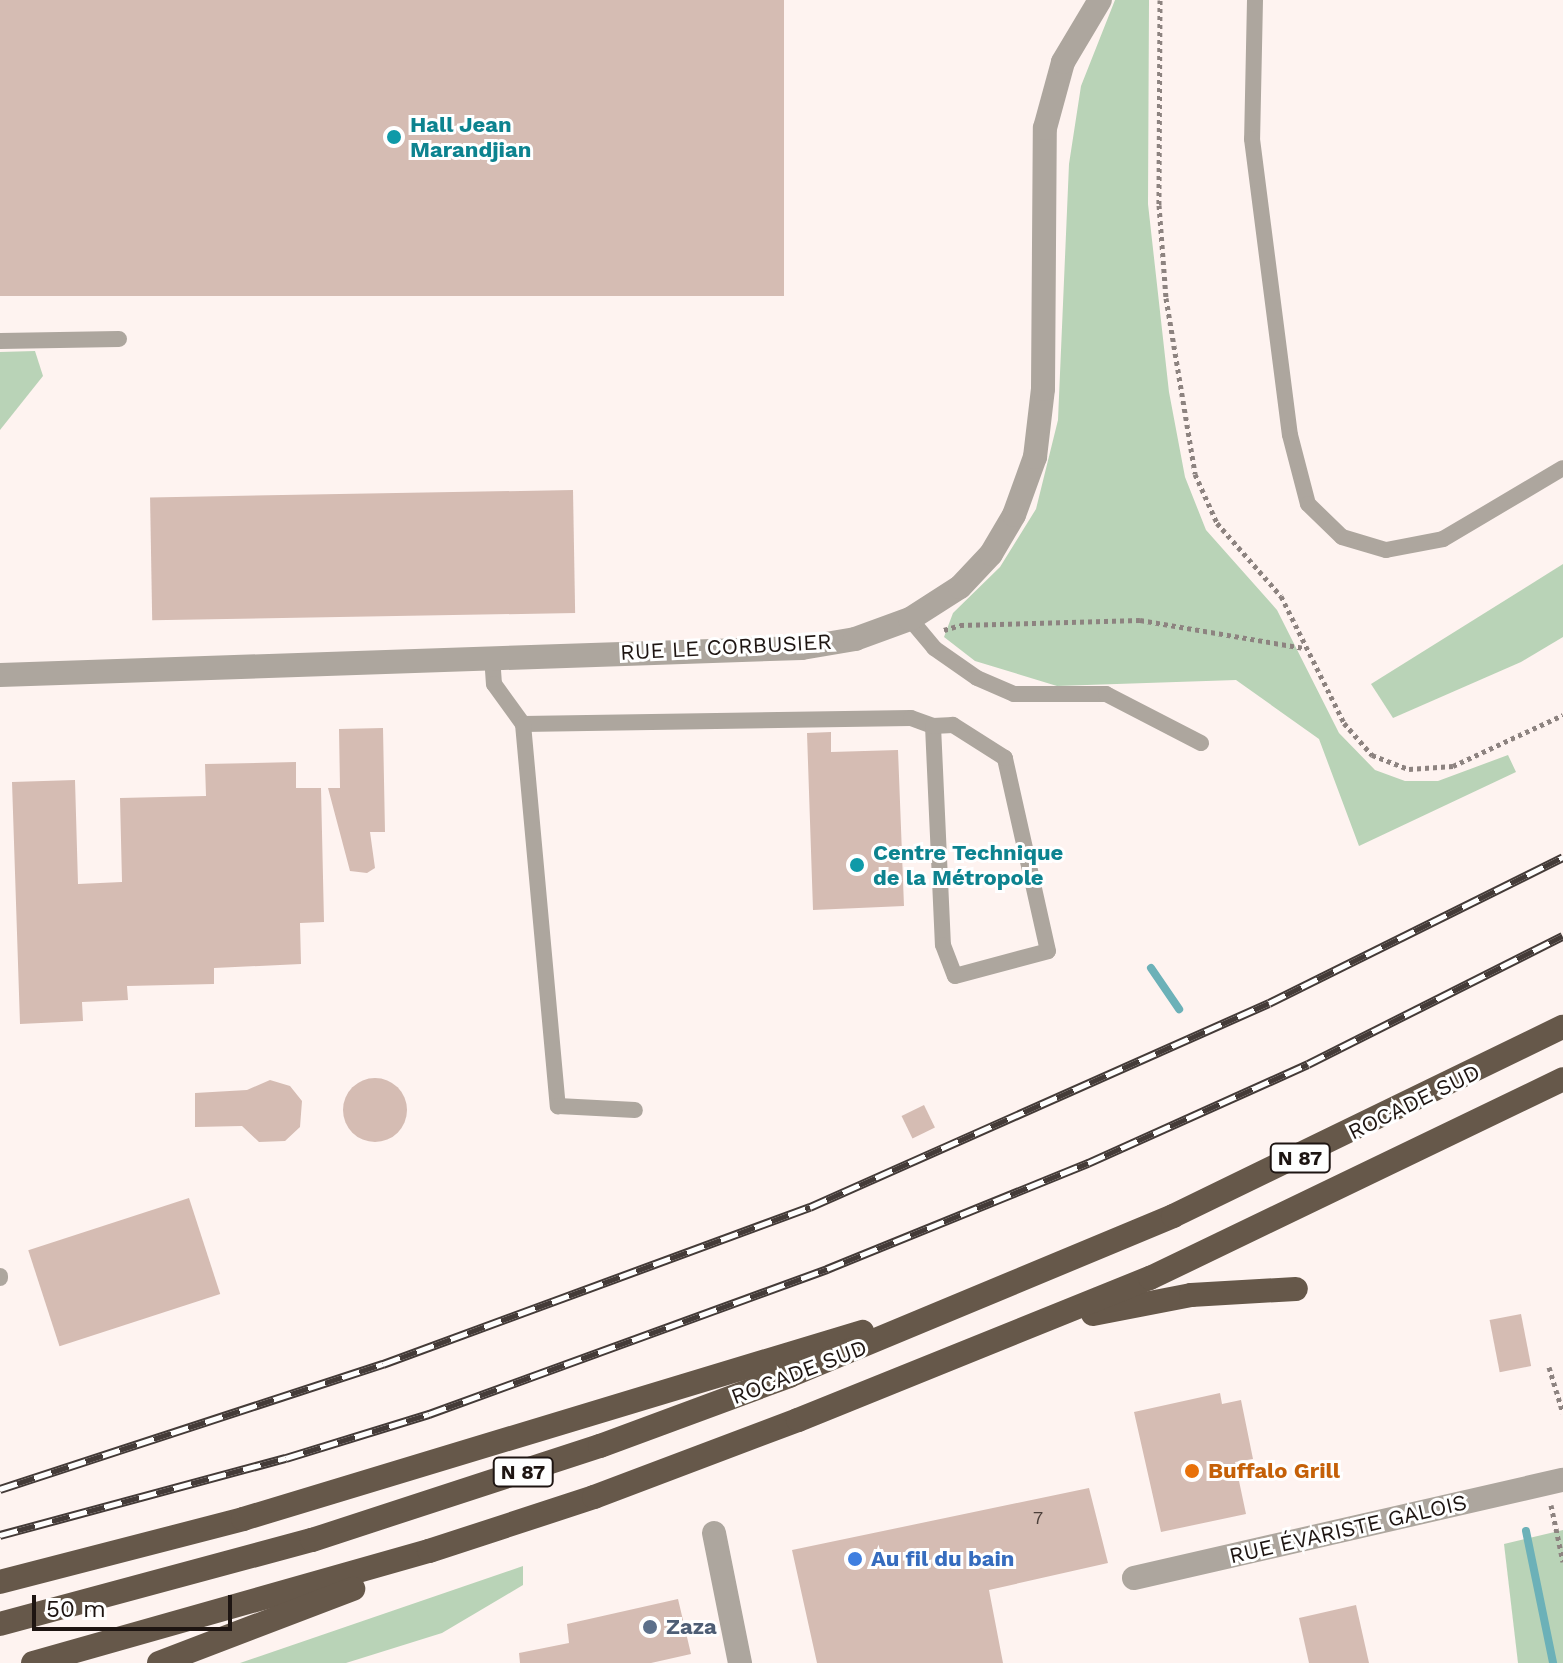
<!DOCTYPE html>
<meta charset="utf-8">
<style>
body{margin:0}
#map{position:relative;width:1563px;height:1663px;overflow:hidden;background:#fef3f0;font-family:"Work Sans",sans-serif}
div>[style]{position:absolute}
.green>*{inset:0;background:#b9d3b7}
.stream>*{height:8px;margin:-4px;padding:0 4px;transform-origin:4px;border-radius:4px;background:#6cb1b8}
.building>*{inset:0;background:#d5bcb3;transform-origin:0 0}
.round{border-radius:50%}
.path>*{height:5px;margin-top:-2.5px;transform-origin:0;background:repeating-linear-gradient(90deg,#8d8380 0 4px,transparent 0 8px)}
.service>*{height:16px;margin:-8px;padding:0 8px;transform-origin:8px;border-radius:8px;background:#ada69e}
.minor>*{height:24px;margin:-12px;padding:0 12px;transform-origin:12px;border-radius:12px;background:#ada69e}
.trunk>*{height:24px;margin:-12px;padding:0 12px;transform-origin:12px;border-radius:12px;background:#66584a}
.rail>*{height:9px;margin-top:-4.5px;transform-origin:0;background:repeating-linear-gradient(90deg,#fff 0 18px,#443b38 0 36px);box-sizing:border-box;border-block:2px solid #443b38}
.dots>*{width:22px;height:22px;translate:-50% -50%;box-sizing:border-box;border:4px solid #fff;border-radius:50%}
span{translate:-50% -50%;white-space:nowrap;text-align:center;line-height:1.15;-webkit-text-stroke:6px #fff;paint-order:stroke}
.number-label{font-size:18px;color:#4c3f3a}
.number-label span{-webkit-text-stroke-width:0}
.shield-label span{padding:2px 6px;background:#fff;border:2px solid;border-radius:6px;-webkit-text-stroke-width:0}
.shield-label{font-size:20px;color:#1e1512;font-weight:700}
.culture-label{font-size:22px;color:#0d838f;font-weight:700}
.left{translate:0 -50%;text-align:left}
.street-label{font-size:22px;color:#1e1512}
.food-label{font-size:22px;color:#c56008;font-weight:700}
.shop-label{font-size:22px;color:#366cbe;font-weight:700}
.service-label{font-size:22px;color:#4e5e75;font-weight:700}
.scale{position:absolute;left:32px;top:1595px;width:200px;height:36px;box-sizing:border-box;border:4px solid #1e1512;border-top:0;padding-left:10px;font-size:24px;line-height:28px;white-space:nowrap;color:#1e1512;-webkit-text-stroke:6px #fff;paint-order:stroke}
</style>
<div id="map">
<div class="green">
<div style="clip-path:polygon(1115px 0,1149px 0,1148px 204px,1169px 392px,1185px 477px,1206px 530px,1277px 610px,1339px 733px,1375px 770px,1405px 781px,1438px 781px,1508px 755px,1516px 772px,1359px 846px,1319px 739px,1236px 680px,1057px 686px,975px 661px,944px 637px,953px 613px,1000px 567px,1036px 509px,1058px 420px,1069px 164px,1081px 86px)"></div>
<div style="clip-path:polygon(35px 351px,43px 376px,0 430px,0 352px)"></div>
<div style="clip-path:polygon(1563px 564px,1563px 637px,1521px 662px,1393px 718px,1371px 684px)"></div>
<div style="clip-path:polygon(1563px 1530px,1563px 1663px,1518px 1663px,1504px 1544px)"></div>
<div style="clip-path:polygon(523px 1566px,523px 1585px,442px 1633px,346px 1663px,240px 1663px)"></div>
</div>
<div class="stream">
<div style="left:1151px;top:968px;width:50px;rotate:55.7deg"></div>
<div style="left:1526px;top:1531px;width:135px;rotate:78.4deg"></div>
</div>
<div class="building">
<div style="left:0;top:0;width:784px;height:296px"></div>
<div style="left:573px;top:490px;width:123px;height:423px;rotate:89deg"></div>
<div style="clip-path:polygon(383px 728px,385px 832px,370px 832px,375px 868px,367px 873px,350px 871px,328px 788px,340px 788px,339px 729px)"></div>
<div style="clip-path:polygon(831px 732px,831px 752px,898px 750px,904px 906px,813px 910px,807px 733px)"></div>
<div style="clip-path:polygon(296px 762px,296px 788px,321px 788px,324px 922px,300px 923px,301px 964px,214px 968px,214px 984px,127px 986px,128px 1000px,82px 1002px,83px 1021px,20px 1024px,12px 782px,75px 780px,78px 884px,122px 882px,120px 798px,206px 796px,205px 764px)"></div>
<div class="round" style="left:343px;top:1078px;width:64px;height:64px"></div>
<div style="clip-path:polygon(270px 1080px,290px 1086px,302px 1101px,300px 1127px,285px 1141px,259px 1142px,242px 1126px,195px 1127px,195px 1093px,247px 1090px)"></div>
<div style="left:924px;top:1105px;width:25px;height:25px;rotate:64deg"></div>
<div style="left:189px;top:1198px;width:101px;height:169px;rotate:72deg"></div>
<div style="left:1521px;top:1314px;width:53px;height:32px;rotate:79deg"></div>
<div style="clip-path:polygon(1220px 1393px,1222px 1404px,1241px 1400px,1253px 1459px,1235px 1462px,1246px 1514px,1161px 1532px,1134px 1412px)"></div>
<div style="clip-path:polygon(1089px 1488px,1108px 1563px,989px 1590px,1003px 1663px,817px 1663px,792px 1550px)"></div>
<div style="clip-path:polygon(678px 1599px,691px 1654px,651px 1663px,520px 1663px,519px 1653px,569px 1643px,567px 1624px)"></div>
<div style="clip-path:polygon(1356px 1605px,1369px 1663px,1309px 1663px,1299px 1618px)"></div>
</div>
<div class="path">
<div style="left:1160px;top:0;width:205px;rotate:90.3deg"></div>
<div style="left:1159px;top:205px;width:93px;rotate:85.7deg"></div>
<div style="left:1166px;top:298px;width:178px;rotate:80.6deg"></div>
<div style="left:1195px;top:474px;width:54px;rotate:65.8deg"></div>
<div style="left:1217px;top:523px;width:97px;rotate:48.8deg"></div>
<div style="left:1281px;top:596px;width:142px;rotate:63.6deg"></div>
<div style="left:1344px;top:723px;width:43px;rotate:48.8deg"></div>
<div style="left:1372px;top:755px;width:40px;rotate:21deg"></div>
<div style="left:1409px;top:769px;width:44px;rotate:-3.9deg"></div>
<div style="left:1453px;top:766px;width:121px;rotate:-24.9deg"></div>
<div style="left:944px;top:630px;width:17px;rotate:-17deg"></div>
<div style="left:960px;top:625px;width:180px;rotate:-1.6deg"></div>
<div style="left:1140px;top:620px;width:165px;rotate:9.7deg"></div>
<div style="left:1549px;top:1367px;width:48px;rotate:73.1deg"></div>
<div style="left:1551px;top:1505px;width:58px;rotate:78.1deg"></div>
</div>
<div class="service">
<div style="left:1255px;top:0;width:139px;rotate:91.2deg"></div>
<div style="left:1252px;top:139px;width:298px;rotate:82.7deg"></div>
<div style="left:1290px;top:435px;width:71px;rotate:75.4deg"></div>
<div style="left:1308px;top:504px;width:47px;rotate:44.1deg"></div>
<div style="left:1342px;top:537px;width:46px;rotate:16.5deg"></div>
<div style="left:1386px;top:550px;width:58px;rotate:-10.9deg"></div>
<div style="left:1443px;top:539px;width:139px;rotate:-30.6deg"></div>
<div style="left:0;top:341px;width:119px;rotate:-1deg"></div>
<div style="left:910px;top:619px;width:38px;rotate:50deg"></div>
<div style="left:934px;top:648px;width:52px;rotate:34.9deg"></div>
<div style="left:977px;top:678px;width:40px;rotate:23.4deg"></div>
<div style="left:1014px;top:694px;width:92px"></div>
<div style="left:1106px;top:694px;width:107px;rotate:27.3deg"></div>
<div style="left:492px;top:656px;width:28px;rotate:86deg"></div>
<div style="left:494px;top:684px;width:49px;rotate:54.1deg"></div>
<div style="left:523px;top:724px;width:388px;rotate:-0.9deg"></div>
<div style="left:911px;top:718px;width:23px;rotate:20deg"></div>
<div style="left:933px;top:726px;width:219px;rotate:87.4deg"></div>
<div style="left:943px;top:945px;width:33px;rotate:69deg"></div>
<div style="left:955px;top:976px;width:96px;rotate:-15deg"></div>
<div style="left:1048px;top:951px;width:198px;rotate:-102.6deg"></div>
<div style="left:1005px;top:758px;width:62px;rotate:-147.6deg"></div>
<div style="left:953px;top:725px;width:20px;rotate:177deg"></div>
<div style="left:523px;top:724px;width:384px;rotate:84.8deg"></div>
<div style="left:558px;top:1106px;width:77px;rotate:3deg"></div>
<div style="left:0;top:1276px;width:2px;rotate:90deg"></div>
</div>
<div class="minor">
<div style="left:0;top:675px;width:802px;rotate:-1.93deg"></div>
<div style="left:802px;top:648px;width:54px;rotate:-9.6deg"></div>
<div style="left:855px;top:639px;width:59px;rotate:-20deg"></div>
<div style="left:910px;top:619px;width:59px;rotate:-32.6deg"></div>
<div style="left:960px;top:587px;width:45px;rotate:-46.8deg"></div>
<div style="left:991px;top:554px;width:45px;rotate:-59.5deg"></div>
<div style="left:1014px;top:515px;width:62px;rotate:-70.1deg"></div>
<div style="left:1035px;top:457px;width:68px;rotate:-83.3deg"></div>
<div style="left:1043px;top:389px;width:261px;rotate:-89.6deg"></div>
<div style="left:1045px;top:128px;width:68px;rotate:-74.7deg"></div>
<div style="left:1063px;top:62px;width:72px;rotate:-59.2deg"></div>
<div style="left:714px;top:1533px;width:133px;rotate:78.7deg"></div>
<div style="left:1134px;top:1578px;width:440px;rotate:-12.9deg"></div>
</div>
<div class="trunk">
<div style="left:1093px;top:1314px;width:100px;rotate:-11deg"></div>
<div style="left:1191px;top:1295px;width:105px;rotate:-3.3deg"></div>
<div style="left:0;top:1582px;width:251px;rotate:-14.5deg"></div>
<div style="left:243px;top:1519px;width:647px;rotate:-16.81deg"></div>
<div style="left:0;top:1624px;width:323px;rotate:-15.1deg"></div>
<div style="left:312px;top:1540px;width:303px;rotate:-18.1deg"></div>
<div style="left:600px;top:1446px;width:202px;rotate:-20.3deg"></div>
<div style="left:789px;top:1376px;width:416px;rotate:-22.6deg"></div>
<div style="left:1173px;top:1216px;width:433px;rotate:-25.9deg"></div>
<div style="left:33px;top:1663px;width:412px;rotate:-15.8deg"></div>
<div style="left:429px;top:1551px;width:174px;rotate:-18.1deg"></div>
<div style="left:594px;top:1497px;width:218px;rotate:-20.7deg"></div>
<div style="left:798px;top:1420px;width:380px;rotate:-22deg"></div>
<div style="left:1150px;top:1278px;width:458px;rotate:-25.7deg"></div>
<div style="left:159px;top:1663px;width:208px;rotate:-20.9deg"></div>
</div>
<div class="rail">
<div style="left:0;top:1489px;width:403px;rotate:-18.1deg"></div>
<div style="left:383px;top:1364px;width:455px;rotate:-20.2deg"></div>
<div style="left:810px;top:1207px;width:502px;rotate:-23.96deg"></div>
<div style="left:1269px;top:1003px;width:328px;rotate:-26.4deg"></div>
<div style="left:0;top:1535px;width:296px;rotate:-15.1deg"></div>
<div style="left:286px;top:1458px;width:150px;rotate:-17.1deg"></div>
<div style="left:429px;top:1414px;width:424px;rotate:-20deg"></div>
<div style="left:827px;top:1269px;width:282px;rotate:-22.1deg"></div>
<div style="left:1088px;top:1163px;width:241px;rotate:-24.2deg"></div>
<div style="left:1308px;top:1064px;width:285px;rotate:-26.7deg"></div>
</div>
<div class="dots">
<div style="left:394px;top:137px;background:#0f9aa8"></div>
<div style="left:857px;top:865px;background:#0f9aa8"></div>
<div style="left:1192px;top:1471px;background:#e8710a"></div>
<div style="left:855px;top:1559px;background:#3f7fe0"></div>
<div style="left:650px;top:1627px;background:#5c6f8a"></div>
</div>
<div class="number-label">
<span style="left:1038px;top:1518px">7</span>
</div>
<div class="shield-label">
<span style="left:1300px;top:1158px">N 87</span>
<span style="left:523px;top:1472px">N 87</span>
</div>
<div class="culture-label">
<span class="left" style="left:410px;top:137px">Hall Jean<br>Marandjian</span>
<span class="left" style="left:873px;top:865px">Centre Technique<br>de la Métropole</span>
</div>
<div class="street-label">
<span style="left:726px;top:647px;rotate:-3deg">RUE LE CORBUSIER</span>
<span style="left:1414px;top:1102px;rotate:-26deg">ROCADE SUD</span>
<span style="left:799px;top:1372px;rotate:-21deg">ROCADE SUD</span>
<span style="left:1348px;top:1529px;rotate:-13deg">RUE ÉVARISTE GALOIS</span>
</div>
<div class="food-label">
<span class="left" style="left:1208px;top:1471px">Buffalo Grill</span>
</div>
<div class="shop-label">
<span class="left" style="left:871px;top:1559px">Au fil du bain</span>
</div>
<div class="service-label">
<span class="left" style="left:666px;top:1627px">Zaza</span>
</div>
<div class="scale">50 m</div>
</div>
